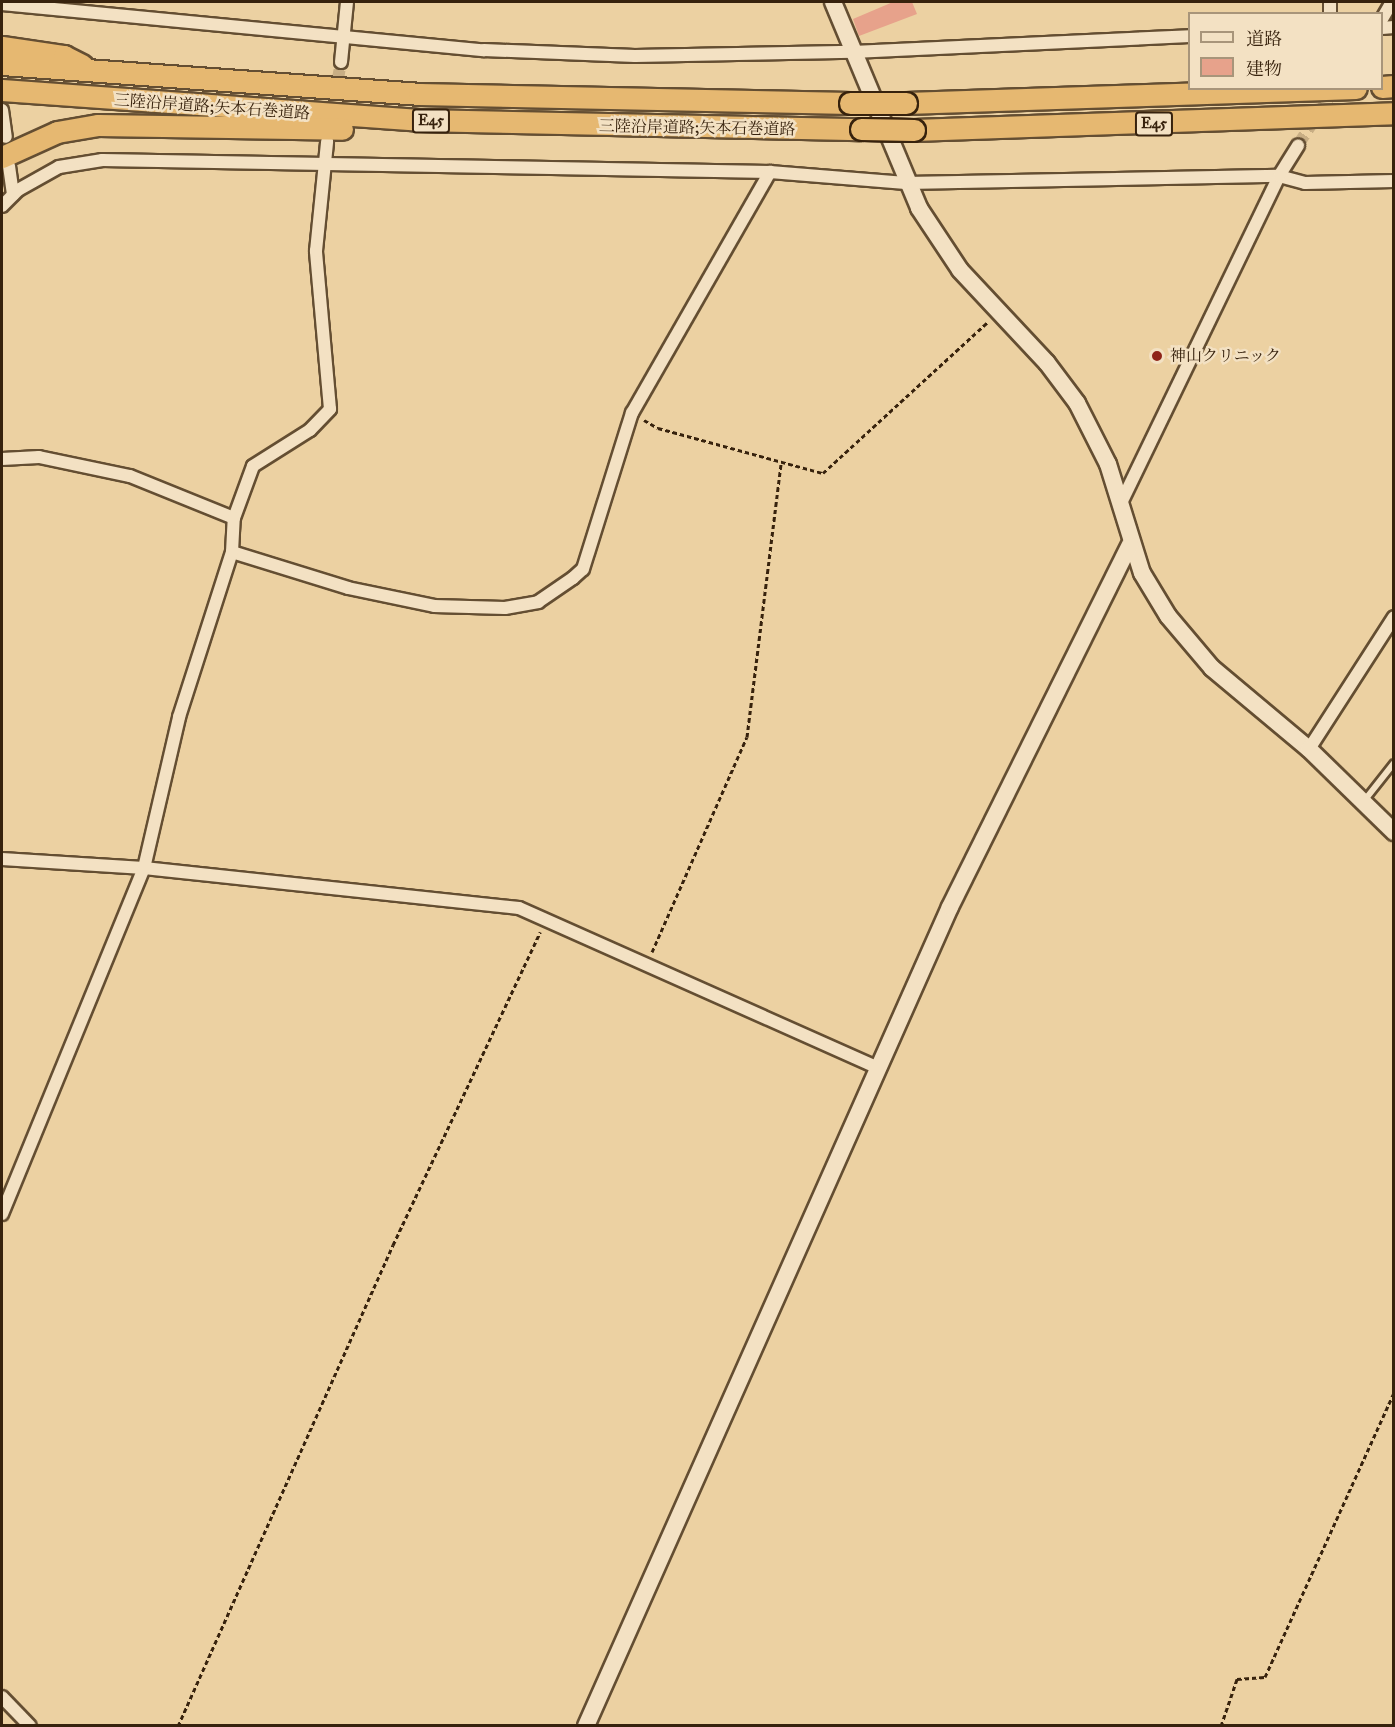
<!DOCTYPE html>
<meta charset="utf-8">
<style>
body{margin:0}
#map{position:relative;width:1395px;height:1727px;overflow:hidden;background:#ecd1a2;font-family:"IM FELL Great Primer","Noto Serif JP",serif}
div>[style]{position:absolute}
.building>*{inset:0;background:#e7a28b}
.street-tunnel>*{height:12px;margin-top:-6px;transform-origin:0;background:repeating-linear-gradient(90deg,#c8ae84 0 12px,transparent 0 18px)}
.path>*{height:3px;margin-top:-1.5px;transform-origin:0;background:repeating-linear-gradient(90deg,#37220d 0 4.5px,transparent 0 7.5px)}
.roads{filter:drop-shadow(2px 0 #644e32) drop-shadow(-2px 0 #644e32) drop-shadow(0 2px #644e32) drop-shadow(0 -2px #644e32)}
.lane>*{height:6px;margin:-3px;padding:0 3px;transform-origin:3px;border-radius:3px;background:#f3e1c3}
.street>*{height:12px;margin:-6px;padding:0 6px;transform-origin:6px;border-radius:6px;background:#f3e1c3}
.secondary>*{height:16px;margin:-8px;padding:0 8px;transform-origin:8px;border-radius:8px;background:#f3e1c3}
.highway>*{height:21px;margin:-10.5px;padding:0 10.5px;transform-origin:10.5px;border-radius:10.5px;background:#e6b871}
.bridges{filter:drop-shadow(2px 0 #37220d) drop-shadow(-2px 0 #37220d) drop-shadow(0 2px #37220d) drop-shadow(0 -2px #37220d)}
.highway-bridge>*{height:21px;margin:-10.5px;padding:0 10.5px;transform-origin:10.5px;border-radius:10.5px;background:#e6b871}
.dots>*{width:16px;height:16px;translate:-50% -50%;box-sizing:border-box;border:3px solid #f3e1c3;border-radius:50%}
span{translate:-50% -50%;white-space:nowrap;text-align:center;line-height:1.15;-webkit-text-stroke:5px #f3e1c3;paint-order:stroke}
.shield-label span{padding:2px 4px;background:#f3e1c3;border:2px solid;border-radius:4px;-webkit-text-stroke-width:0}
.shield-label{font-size:15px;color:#37220d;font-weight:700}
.street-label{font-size:16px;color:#37220d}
.poi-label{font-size:16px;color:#37220d}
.left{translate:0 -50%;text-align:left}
.frame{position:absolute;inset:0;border:3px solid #37220d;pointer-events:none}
.legend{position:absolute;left:1188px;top:12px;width:195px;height:78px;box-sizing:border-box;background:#f3e1c3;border:2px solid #a8957a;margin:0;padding:8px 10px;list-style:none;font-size:18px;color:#37220d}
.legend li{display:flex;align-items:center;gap:12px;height:30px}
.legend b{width:30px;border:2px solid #a8957a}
</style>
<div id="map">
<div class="building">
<div style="clip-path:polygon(893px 2px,912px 2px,917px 14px,859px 36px,853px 19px)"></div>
</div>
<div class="street-tunnel">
<div style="left:331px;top:117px;width:56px;rotate:-79.7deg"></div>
<div style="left:1298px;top:145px;width:68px;rotate:-57deg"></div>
</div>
<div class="path">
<div style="left:644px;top:420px;width:16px;rotate:30deg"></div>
<div style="left:658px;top:428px;width:171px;rotate:15.3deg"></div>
<div style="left:823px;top:473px;width:224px;rotate:-42.5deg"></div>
<div style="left:652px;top:952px;width:235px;rotate:-66.2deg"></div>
<div style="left:747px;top:737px;width:276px;rotate:-82.9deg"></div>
<div style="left:178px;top:1726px;width:527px;rotate:-65.92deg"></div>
<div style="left:393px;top:1245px;width:346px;rotate:-64.8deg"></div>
<div style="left:1221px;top:1726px;width:50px;rotate:-71.2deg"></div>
<div style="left:1237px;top:1679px;width:28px;rotate:-4deg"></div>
<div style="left:1265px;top:1677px;width:313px;rotate:-65.6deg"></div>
</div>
<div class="roads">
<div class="lane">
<div style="left:1364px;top:801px;width:48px;rotate:-51.7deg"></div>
</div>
<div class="street">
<div style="left:1330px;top:2px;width:12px;rotate:90deg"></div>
<div style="left:2px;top:4px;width:484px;rotate:5.5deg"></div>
<div style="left:484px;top:50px;width:151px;rotate:2.3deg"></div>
<div style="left:635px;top:56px;width:218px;rotate:-1.1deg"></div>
<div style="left:853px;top:52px;width:337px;rotate:-2.7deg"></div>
<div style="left:1382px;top:19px;width:20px;rotate:-60deg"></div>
<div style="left:1382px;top:28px;width:12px;rotate:-5deg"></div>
<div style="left:341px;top:62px;width:60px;rotate:-84.3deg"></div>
<div style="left:2px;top:110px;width:27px;rotate:82deg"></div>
<div style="left:9px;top:166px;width:29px;rotate:82deg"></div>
<div style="left:2px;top:206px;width:23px;rotate:-45deg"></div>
<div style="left:18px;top:190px;width:47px;rotate:-29.3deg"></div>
<div style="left:59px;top:167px;width:44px;rotate:-9.2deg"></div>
<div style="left:102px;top:160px;width:668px;rotate:1.03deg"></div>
<div style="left:770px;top:172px;width:136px;rotate:4.6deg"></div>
<div style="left:906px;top:183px;width:373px;rotate:-1.1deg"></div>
<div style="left:1279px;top:176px;width:27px;rotate:15deg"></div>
<div style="left:1305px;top:183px;width:89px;rotate:-1.3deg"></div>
<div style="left:2px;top:459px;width:37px;rotate:-3deg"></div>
<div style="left:39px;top:457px;width:93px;rotate:11.8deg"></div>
<div style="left:130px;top:476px;width:112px;rotate:22deg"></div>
<div style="left:234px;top:518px;width:55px;rotate:-69.9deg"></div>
<div style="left:253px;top:466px;width:67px;rotate:-32.3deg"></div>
<div style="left:310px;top:430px;width:29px;rotate:-46deg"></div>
<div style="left:330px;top:409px;width:159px;rotate:-95.1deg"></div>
<div style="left:316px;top:251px;width:110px;rotate:-84.2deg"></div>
<div style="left:1122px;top:501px;width:361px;rotate:-64.2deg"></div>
<div style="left:1279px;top:176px;width:36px;rotate:-58deg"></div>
<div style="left:232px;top:552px;width:121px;rotate:17.2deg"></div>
<div style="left:348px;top:588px;width:88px;rotate:11.8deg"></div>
<div style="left:434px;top:606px;width:71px;rotate:1.6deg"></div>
<div style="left:505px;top:608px;width:34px;rotate:-10deg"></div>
<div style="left:538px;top:602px;width:42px;rotate:-34.4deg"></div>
<div style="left:573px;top:578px;width:13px;rotate:-42deg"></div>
<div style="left:583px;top:569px;width:164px;rotate:-72.6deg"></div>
<div style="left:632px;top:413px;width:278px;rotate:-60.2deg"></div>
<div style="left:1309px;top:749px;width:157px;rotate:-57.2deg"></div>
<div style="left:2px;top:859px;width:142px;rotate:3.6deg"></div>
<div style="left:144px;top:868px;width:377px;rotate:6.1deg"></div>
<div style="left:519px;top:908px;width:394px;rotate:24deg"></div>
<div style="left:2px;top:1214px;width:374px;rotate:-67.7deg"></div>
<div style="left:144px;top:868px;width:155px;rotate:-76.9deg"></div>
<div style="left:179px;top:717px;width:173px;rotate:-72.2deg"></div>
<div style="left:232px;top:552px;width:34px;rotate:-87deg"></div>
<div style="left:2px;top:1697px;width:40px;rotate:46deg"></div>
</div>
<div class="secondary">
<div style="left:833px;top:2px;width:223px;rotate:67.3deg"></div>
<div style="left:919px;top:208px;width:74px;rotate:56.5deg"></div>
<div style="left:960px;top:270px;width:127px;rotate:46.9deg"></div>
<div style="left:1047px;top:363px;width:50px;rotate:53.1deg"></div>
<div style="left:1077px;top:403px;width:68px;rotate:63.1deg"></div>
<div style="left:1108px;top:464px;width:114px;rotate:72.7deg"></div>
<div style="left:1142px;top:573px;width:50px;rotate:58.8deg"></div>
<div style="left:1168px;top:616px;width:68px;rotate:49.8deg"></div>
<div style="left:1212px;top:668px;width:126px;rotate:39.9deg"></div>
<div style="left:1309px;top:749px;width:119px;rotate:44.3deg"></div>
<div style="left:586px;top:1726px;width:896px;rotate:-66.04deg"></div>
<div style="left:950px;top:907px;width:404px;rotate:-63.6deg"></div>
</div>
<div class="highway">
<div style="left:2px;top:47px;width:63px;rotate:8.3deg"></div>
<div style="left:64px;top:56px;width:20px;rotate:27deg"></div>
<div style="left:2px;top:64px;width:418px;rotate:4.1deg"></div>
<div style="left:419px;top:94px;width:431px;rotate:1.2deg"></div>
<div style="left:1382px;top:87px;width:12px;rotate:-5deg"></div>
<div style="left:2px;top:90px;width:418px;rotate:4.1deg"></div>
<div style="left:419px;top:120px;width:442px;rotate:1.2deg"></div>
<div style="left:906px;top:103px;width:450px;rotate:-1.9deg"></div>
<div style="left:914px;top:130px;width:480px;rotate:-2deg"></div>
<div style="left:2px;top:157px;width:60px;rotate:-24.4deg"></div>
<div style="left:57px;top:132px;width:42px;rotate:-9.7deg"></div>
<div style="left:98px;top:125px;width:244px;rotate:0.9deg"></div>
</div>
</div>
<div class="bridges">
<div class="highway-bridge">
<div style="left:850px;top:103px;width:56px"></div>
<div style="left:861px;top:129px;width:53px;rotate:1.1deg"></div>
</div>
</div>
<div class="dots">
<div style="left:1157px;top:356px;background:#8f2418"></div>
</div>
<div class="shield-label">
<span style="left:431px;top:121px">E45</span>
<span style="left:1154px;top:124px">E45</span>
</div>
<div class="street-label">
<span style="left:212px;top:107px;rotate:4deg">三陸沿岸道路;矢本石巻道路</span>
<span style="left:697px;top:128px;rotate:1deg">三陸沿岸道路;矢本石巻道路</span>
</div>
<div class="poi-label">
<span class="left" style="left:1170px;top:356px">神山クリニック</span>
</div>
<div class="frame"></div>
<ul class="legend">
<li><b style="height:8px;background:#f3e1c3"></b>道路</li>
<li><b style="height:16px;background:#e7a28b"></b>建物</li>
</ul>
</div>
